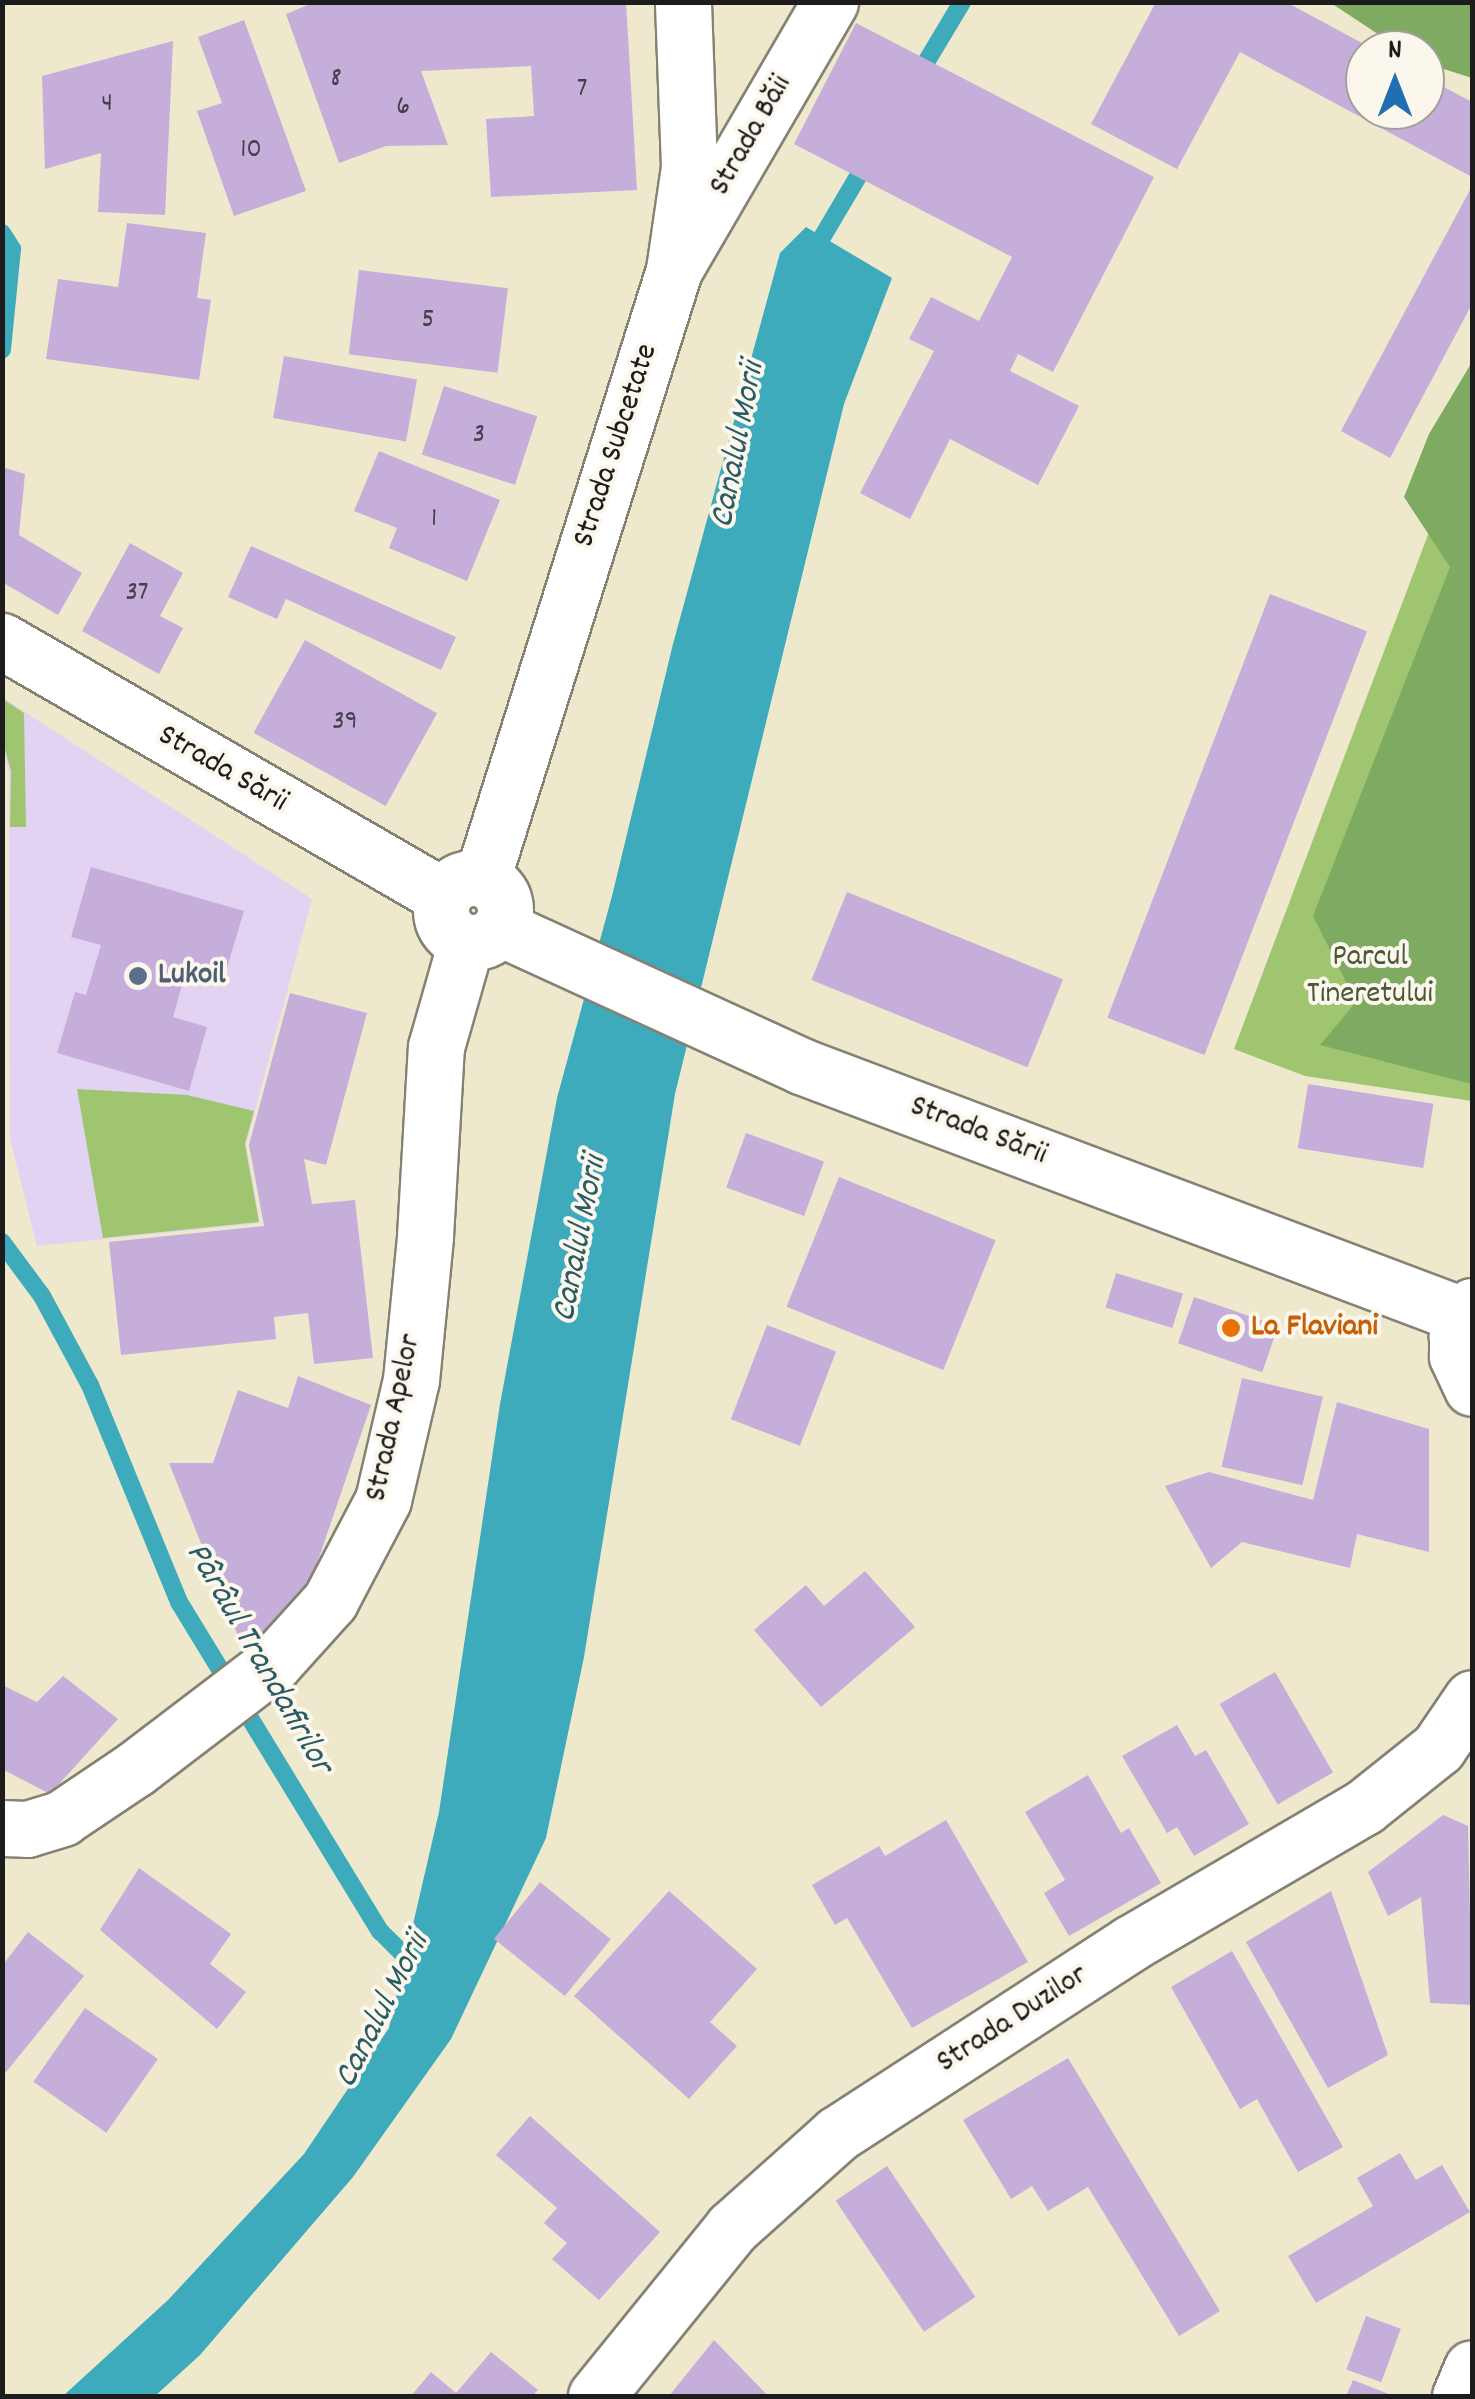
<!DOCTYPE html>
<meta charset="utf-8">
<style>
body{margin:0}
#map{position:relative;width:1475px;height:2399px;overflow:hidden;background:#eee8cd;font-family:Dekko,sans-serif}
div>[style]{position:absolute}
.built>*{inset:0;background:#e3d3f2}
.green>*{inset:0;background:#9fc570}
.forest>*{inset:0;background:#7faa62}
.water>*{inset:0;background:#3dabbb}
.stream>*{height:18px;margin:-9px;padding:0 9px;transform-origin:9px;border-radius:9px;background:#3dabbb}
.building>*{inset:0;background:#c6aeda;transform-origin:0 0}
.roads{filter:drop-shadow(2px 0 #858274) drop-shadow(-2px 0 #858274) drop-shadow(0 2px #858274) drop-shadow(0 -2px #858274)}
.minor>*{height:55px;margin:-27.5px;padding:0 27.5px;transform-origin:27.5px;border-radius:27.5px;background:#fff}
.major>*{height:55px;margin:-27.5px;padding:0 27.5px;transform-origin:27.5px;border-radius:27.5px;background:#fff}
.major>.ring{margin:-27.5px;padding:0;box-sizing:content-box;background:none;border:55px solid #fff;border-radius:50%}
.dots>*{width:28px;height:28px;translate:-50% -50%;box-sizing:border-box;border:5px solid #fbf7ec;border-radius:50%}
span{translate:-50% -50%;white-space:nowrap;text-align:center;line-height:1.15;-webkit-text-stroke:8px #fbf7ec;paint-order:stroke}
.number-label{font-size:28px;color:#46404c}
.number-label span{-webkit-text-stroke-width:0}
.street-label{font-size:32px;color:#1c1c1c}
.park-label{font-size:32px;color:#4a5739}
.service-label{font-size:32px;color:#4e5e75;font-weight:700}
.left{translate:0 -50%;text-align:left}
.food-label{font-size:32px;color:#c56008;font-weight:700}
.water-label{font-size:35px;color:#2b5c64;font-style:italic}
.frame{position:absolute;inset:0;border:5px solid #1c1c1c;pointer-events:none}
.north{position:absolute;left:1345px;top:30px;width:100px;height:100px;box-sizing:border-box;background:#fbf7ec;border:2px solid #a29f99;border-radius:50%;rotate:0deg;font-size:28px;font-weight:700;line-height:40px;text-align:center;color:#1c1c1c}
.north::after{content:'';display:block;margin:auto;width:35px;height:45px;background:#1f6fb2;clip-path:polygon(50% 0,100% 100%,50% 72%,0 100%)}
</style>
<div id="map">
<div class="built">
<div style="clip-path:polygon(2px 697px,312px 899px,246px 1144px,260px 1223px,37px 1246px,10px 1138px,9px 771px,3px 748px)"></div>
</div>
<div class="green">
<div style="clip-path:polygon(1472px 418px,1472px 1101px,1305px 1076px,1234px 1049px)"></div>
<div style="clip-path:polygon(3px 699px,24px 713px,26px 827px,10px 827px,11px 771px,3px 742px)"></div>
<div style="clip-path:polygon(77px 1089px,187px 1095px,254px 1111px,245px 1144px,259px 1222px,103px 1238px)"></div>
</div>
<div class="forest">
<div style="clip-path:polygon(1331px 3px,1472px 3px,1472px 78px,1425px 63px,1425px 50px,1402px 50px)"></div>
<div style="clip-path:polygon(1472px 362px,1472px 1084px,1320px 1045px,1356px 1002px,1313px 916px,1450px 567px,1404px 497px,1429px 434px)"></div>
</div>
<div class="water">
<div style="clip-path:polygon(806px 227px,892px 278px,844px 404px,675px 1094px,584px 1657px,546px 1838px,451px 2039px,353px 2177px,200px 2355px,155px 2396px,63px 2396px,168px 2300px,304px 2154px,389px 2028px,439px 1812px,500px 1404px,557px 1098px,612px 896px,673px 644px,780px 253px)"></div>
</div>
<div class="stream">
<div style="left:916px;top:79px;width:90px;rotate:-59.1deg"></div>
<div style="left:2px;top:233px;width:19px;rotate:58deg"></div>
<div style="left:12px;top:249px;width:101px;rotate:95.7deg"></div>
<div style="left:811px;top:256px;width:114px;rotate:-59.4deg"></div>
<div style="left:2px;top:1242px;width:67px;rotate:53.5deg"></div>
<div style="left:42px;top:1296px;width:101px;rotate:61.7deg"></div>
<div style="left:90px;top:1385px;width:235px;rotate:67.7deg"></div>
<div style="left:179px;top:1602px;width:386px;rotate:58.6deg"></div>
<div style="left:380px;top:1931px;width:57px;rotate:45deg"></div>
</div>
<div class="building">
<div style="clip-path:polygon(315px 2px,626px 2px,637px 190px,491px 197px,486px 119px,534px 116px,531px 66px,421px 71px,448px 145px,386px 146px,339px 163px,286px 14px)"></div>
<div style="clip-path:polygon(1156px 2px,1286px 2px,1375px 50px,1365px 50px,1365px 110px,1425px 110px,1425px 77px,1472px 102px,1472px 177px,1240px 52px,1177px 169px,1091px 124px)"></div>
<div style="clip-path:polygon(244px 20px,306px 191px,234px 216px,197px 111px,222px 103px,198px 37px)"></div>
<div style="clip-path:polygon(856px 23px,1154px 177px,1053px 372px,1018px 354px,1010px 371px,1079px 406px,1038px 485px,950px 439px,910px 519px,860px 493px,934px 351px,909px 339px,931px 297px,979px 321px,1012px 257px,794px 144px)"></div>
<div style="clip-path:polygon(173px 41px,165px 215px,98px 212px,101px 153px,45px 169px,42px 76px)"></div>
<div style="clip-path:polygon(1472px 186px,1472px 304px,1390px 458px,1341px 431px)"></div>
<div style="clip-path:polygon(127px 223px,206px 233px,197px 298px,211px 300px,199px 380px,46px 359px,58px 279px,118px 287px)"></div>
<div style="left:359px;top:270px;width:150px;height:85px;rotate:7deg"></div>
<div style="left:284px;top:356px;width:135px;height:63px;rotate:10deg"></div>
<div style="left:444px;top:386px;width:98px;height:72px;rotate:18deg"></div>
<div style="clip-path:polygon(379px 451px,500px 500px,467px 581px,389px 548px,397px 528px,354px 511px)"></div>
<div style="clip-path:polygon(2px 467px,25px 474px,19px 535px,82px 573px,58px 615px,2px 582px)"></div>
<div style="clip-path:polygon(130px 543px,183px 573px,160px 616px,183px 628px,159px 674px,82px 631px)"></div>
<div style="clip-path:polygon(251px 546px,456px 637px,441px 670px,286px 599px,277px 619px,228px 597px)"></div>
<div style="left:1270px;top:594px;width:104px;height:454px;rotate:21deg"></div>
<div style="left:305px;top:640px;width:151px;height:106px;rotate:29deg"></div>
<div style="clip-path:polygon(91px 867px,244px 911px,223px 981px,186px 971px,173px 1017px,207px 1027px,189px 1091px,57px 1053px,75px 992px,86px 995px,101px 945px,71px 937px)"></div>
<div style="left:847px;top:892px;width:233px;height:95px;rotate:22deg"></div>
<div style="clip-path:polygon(290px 993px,367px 1013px,326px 1165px,304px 1159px,312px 1204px,355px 1200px,373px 1358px,314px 1364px,308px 1313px,274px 1317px,276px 1339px,121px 1355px,109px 1242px,264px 1226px,249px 1145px)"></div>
<div style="left:1308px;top:1084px;width:127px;height:65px;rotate:9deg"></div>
<div style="left:746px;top:1133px;width:83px;height:58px;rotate:20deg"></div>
<div style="left:839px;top:1177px;width:169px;height:140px;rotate:22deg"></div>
<div style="left:1116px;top:1273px;width:70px;height:36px;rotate:17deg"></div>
<div style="left:1194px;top:1297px;width:89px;height:49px;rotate:19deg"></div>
<div style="left:767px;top:1325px;width:74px;height:101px;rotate:21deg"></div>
<div style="clip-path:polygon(298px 1376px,371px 1405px,308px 1590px,244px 1651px,169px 1463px,213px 1463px,238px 1390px,288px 1408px)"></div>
<div style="left:1242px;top:1378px;width:83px;height:91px;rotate:13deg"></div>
<div style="clip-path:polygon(1337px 1402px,1429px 1429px,1429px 1552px,1357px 1534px,1350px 1568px,1242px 1542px,1211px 1568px,1165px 1486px,1209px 1472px,1313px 1500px)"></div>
<div style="clip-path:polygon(865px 1571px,915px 1627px,821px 1707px,754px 1630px,806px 1585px,824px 1606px)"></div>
<div style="left:1275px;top:1672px;width:116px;height:64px;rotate:60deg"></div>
<div style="clip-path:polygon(63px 1676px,118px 1719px,50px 1794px,2px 1769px,2px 1685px,37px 1702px)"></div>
<div style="clip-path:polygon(1177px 1725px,1195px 1756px,1206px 1750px,1249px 1824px,1194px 1856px,1177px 1827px,1167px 1833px,1122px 1756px)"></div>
<div style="clip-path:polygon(1088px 1775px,1121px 1833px,1129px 1828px,1161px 1883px,1069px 1936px,1044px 1893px,1065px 1880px,1025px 1812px)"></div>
<div style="clip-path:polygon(1443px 1815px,1468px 1826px,1472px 2005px,1430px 2003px,1421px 1897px,1388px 1916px,1368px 1872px)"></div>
<div style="clip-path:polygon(946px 1820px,1028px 1962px,912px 2028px,847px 1918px,835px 1925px,812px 1885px,879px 1846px,885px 1856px)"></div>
<div style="clip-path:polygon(139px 1868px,231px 1934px,210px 1964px,246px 1992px,217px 2029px,100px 1930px)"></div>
<div style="left:540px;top:1882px;width:91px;height:73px;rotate:39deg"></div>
<div style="clip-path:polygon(669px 1891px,757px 1969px,710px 2022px,737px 2046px,689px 2099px,574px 1996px)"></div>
<div style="clip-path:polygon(1331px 1891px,1388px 2055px,1328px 2088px,1246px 1942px)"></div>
<div style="clip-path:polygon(28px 1932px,84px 1976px,2px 2077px,2px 1966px)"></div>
<div style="clip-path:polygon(1232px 1951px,1343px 2147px,1298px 2172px,1257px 2099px,1240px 2109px,1171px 1987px)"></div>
<div style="left:85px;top:2008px;width:89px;height:90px;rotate:35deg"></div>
<div style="clip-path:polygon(1068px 2058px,1220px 2311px,1179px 2336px,1088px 2187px,1048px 2211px,1032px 2186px,1011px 2199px,963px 2120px)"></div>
<div style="clip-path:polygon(530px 2116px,660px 2232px,599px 2300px,552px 2259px,567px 2243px,544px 2223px,557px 2208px,496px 2155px)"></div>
<div style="clip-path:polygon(1400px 2153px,1416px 2180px,1442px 2165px,1470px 2212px,1316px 2303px,1288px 2256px,1373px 2206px,1357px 2178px)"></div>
<div style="left:887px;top:2166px;width:158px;height:62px;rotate:56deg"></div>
<div style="left:1366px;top:2316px;width:37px;height:57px;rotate:20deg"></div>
<div style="clip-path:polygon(714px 2340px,768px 2396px,669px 2396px)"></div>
<div style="clip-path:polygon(491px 2352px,538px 2390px,532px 2396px,411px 2396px,431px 2372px,456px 2393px)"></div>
<div style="clip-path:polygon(1353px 2380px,1394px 2396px,1346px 2396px)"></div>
</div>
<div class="roads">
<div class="minor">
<div style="left:674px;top:270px;width:310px;rotate:-59.8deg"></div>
<div style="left:2px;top:641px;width:509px;rotate:30.04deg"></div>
<div style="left:2px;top:1828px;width:25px;rotate:2deg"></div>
<div style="left:27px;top:1829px;width:37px;rotate:-17deg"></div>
<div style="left:62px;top:1818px;width:88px;rotate:-33.9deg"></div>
<div style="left:135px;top:1769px;width:175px;rotate:-37.3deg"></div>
<div style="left:274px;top:1663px;width:84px;rotate:-47.9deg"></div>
<div style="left:330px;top:1601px;width:114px;rotate:-62.3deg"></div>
<div style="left:383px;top:1500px;width:123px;rotate:-76.9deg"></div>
<div style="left:411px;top:1380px;width:145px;rotate:-84.4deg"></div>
<div style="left:425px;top:1236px;width:189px;rotate:-86.7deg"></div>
<div style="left:436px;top:1047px;width:109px;rotate:-74.1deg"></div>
<div style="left:596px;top:2396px;width:216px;rotate:-51deg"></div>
<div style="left:732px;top:2228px;width:141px;rotate:-41.8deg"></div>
<div style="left:837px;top:2134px;width:351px;rotate:-33deg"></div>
<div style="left:1131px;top:1943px;width:270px;rotate:-30.3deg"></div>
<div style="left:1364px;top:1807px;width:95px;rotate:-38.6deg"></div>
<div style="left:1438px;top:1748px;width:60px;rotate:-55.8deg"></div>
</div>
<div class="major">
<div class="ring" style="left:441px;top:878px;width:9px;height:9px"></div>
<div style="left:482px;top:879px;width:639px;rotate:-72.5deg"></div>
<div style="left:674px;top:270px;width:104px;rotate:-81.7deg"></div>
<div style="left:689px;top:167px;width:165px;rotate:-92.1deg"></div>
<div style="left:500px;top:928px;width:331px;rotate:24.6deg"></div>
<div style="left:801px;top:1066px;width:710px;rotate:20.63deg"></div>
<div style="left:1472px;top:1306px;width:34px;rotate:117deg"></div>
<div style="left:1457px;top:1336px;width:20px;rotate:90deg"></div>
<div style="left:1457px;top:1356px;width:35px;rotate:65deg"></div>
<div style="left:1460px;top:2396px;width:30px;rotate:-67deg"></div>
</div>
</div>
<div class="dots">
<div style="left:138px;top:976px;background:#5c6f8a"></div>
<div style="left:1231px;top:1328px;background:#e8710a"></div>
</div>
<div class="number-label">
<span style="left:336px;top:80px">8</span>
<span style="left:582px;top:90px">7</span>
<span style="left:107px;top:105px">4</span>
<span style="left:403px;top:108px">6</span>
<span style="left:251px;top:151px">10</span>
<span style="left:428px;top:321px">5</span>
<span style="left:479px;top:436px">3</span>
<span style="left:434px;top:520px">1</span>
<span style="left:137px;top:594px">37</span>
<span style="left:345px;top:723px">39</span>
</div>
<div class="street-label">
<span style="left:752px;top:136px;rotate:-60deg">Strada Băii</span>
<span style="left:617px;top:446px;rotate:-72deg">Strada Subcetate</span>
<span style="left:222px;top:770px;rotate:30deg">Strada Sării</span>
<span style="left:978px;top:1132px;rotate:21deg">Strada Sării</span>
<span style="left:395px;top:1418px;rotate:-78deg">Strada Apelor</span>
<span style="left:1013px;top:2020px;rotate:-33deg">Strada Duzilor</span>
</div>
<div class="park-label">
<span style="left:1370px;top:977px">Parcul<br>Tineretului</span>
</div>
<div class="service-label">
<span class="left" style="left:158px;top:976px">Lukoil</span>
</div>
<div class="food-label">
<span class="left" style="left:1251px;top:1328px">La Flaviani</span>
</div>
<div class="water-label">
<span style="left:739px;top:445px;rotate:-79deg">Canalul Morii</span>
<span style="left:581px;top:1239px;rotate:-79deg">Canalul Morii</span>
<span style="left:258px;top:1659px;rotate:60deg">Pârâul Trandafirilor</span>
<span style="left:383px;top:2011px;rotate:-63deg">Canalul Morii</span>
</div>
<div class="frame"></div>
<div class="north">N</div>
</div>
